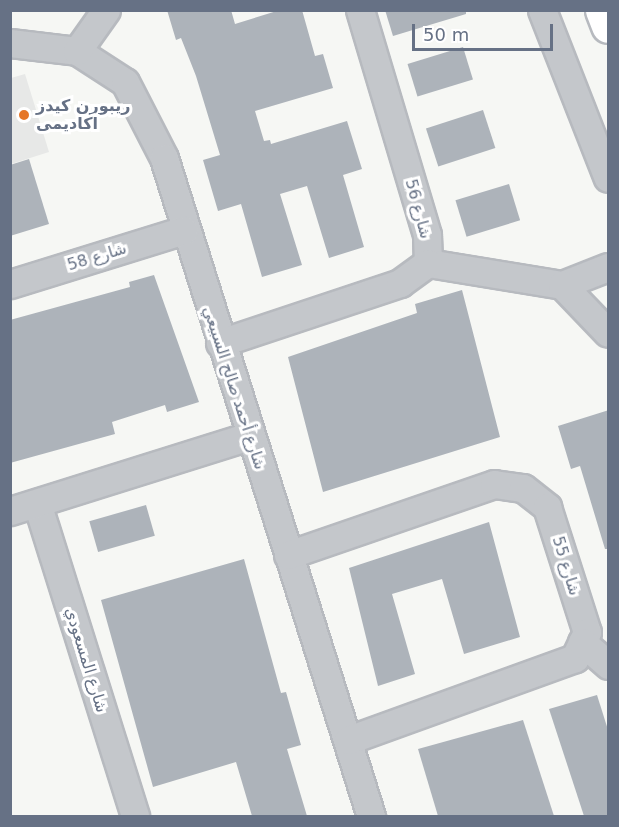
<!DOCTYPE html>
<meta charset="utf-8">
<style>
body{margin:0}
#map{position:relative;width:619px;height:827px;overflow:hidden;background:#f6f7f4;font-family:"DejaVu Sans",Vazirmatn,sans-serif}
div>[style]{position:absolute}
.built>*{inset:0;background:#e7e8e7}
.building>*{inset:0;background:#adb3ba;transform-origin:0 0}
.roads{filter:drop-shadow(2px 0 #b7babf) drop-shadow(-2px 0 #b7babf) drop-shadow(0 2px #b7babf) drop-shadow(0 -2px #b7babf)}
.minor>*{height:27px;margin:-13.5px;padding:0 13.5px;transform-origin:13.5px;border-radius:13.5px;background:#c4c7cb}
.major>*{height:33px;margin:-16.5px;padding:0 16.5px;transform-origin:16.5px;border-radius:16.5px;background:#fff}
.dots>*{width:16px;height:16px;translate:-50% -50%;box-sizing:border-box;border:3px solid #fff;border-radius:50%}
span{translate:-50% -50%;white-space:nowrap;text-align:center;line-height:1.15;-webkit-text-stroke:6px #fff;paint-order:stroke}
.poi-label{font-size:16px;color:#667185;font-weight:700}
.left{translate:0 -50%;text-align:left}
.street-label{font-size:16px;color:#667185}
.frame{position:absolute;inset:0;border:12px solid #667185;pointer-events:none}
.scale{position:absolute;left:412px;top:24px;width:141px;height:27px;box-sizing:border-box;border:3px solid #667185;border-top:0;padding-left:8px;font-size:18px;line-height:21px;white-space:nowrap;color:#667185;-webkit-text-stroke:4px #fff;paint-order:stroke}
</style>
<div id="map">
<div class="built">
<div style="clip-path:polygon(25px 74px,49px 152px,11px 164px,11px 78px)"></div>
</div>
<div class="building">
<div style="clip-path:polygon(167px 10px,231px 10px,235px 24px,280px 10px,302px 10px,315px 56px,323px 54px,333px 88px,255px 111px,264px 141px,270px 140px,271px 144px,347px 121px,362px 169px,343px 175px,364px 247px,329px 258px,307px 186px,280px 194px,302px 265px,262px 277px,241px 204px,218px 211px,203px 160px,220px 155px,196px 76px,181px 38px,176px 40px)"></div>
<div style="clip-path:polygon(385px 10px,466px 10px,466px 14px,393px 36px)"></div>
<div style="left:463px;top:47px;width:34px;height:58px;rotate:73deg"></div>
<div style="left:483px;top:110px;width:40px;height:60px;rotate:72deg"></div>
<div style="clip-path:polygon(29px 159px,49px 224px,10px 236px,10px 165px)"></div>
<div style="left:509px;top:184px;width:38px;height:56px;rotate:73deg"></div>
<div style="clip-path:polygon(154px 275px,199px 402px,167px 412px,165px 405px,112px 422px,115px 434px,10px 463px,10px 320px,130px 287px,129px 282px)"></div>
<div style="clip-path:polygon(462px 290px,500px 437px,323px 492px,288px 357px,417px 313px,415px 304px)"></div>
<div style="clip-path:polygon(609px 410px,609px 549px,605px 549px,580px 466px,571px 469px,558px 426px)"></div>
<div style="left:146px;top:505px;width:32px;height:59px;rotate:74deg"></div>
<div style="clip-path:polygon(489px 522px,520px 637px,464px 654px,442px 579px,392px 594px,415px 674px,378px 686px,349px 568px)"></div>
<div style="clip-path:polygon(244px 559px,281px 693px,286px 692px,301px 745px,287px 749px,307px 816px,252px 816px,236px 762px,153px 787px,101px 600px)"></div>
<div style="clip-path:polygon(597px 695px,609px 733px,609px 816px,584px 816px,549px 709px)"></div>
<div style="clip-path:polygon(523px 720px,554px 816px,438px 816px,418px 749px)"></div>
</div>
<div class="roads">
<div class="minor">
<div style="left:360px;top:10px;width:235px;rotate:73.4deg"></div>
<div style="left:427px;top:235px;width:28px;rotate:88deg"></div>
<div style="left:542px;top:10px;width:180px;rotate:68.6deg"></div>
<div style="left:10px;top:43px;width:67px;rotate:6.8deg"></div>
<div style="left:77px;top:51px;width:57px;rotate:32.9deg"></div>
<div style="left:125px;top:82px;width:85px;rotate:62.8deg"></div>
<div style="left:164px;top:158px;width:690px;rotate:72.54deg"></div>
<div style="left:77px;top:51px;width:50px;rotate:-54.7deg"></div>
<div style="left:428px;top:263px;width:136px;rotate:9.3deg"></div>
<div style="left:562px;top:285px;width:49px;rotate:-21.4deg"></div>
<div style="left:10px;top:284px;width:182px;rotate:-17.2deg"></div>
<div style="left:562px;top:285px;width:66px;rotate:46.2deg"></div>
<div style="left:220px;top:343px;width:190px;rotate:-18.4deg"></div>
<div style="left:400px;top:283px;width:34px;rotate:-36deg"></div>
<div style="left:37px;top:503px;width:328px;rotate:72.6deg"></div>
<div style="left:10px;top:511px;width:251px;rotate:-17.4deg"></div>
<div style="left:288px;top:555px;width:218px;rotate:-19deg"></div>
<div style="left:494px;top:484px;width:29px;rotate:8deg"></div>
<div style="left:523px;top:488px;width:31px;rotate:38deg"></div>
<div style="left:547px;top:507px;width:131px;rotate:72.3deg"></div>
<div style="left:587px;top:632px;width:29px;rotate:115deg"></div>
<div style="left:575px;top:658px;width:241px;rotate:160.1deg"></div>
<div style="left:582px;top:642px;width:35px;rotate:41deg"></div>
</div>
<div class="major">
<div style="left:602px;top:10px;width:17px;rotate:69deg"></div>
</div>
</div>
<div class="dots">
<div style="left:24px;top:115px;background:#e57526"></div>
</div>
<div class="poi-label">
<span class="left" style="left:36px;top:115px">ريبورن كيدز<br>اكاديمى</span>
</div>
<div class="street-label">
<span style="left:418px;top:209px;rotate:75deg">شارع 56</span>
<span style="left:97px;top:257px;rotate:-17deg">شارع 58</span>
<span style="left:234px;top:388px;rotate:72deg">شارع أحمد صالح السبيعي</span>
<span style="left:566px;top:566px;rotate:73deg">شارع 55</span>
<span style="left:86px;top:660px;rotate:73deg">شارع المسعودي</span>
</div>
<div class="frame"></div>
<div class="scale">50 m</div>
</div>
